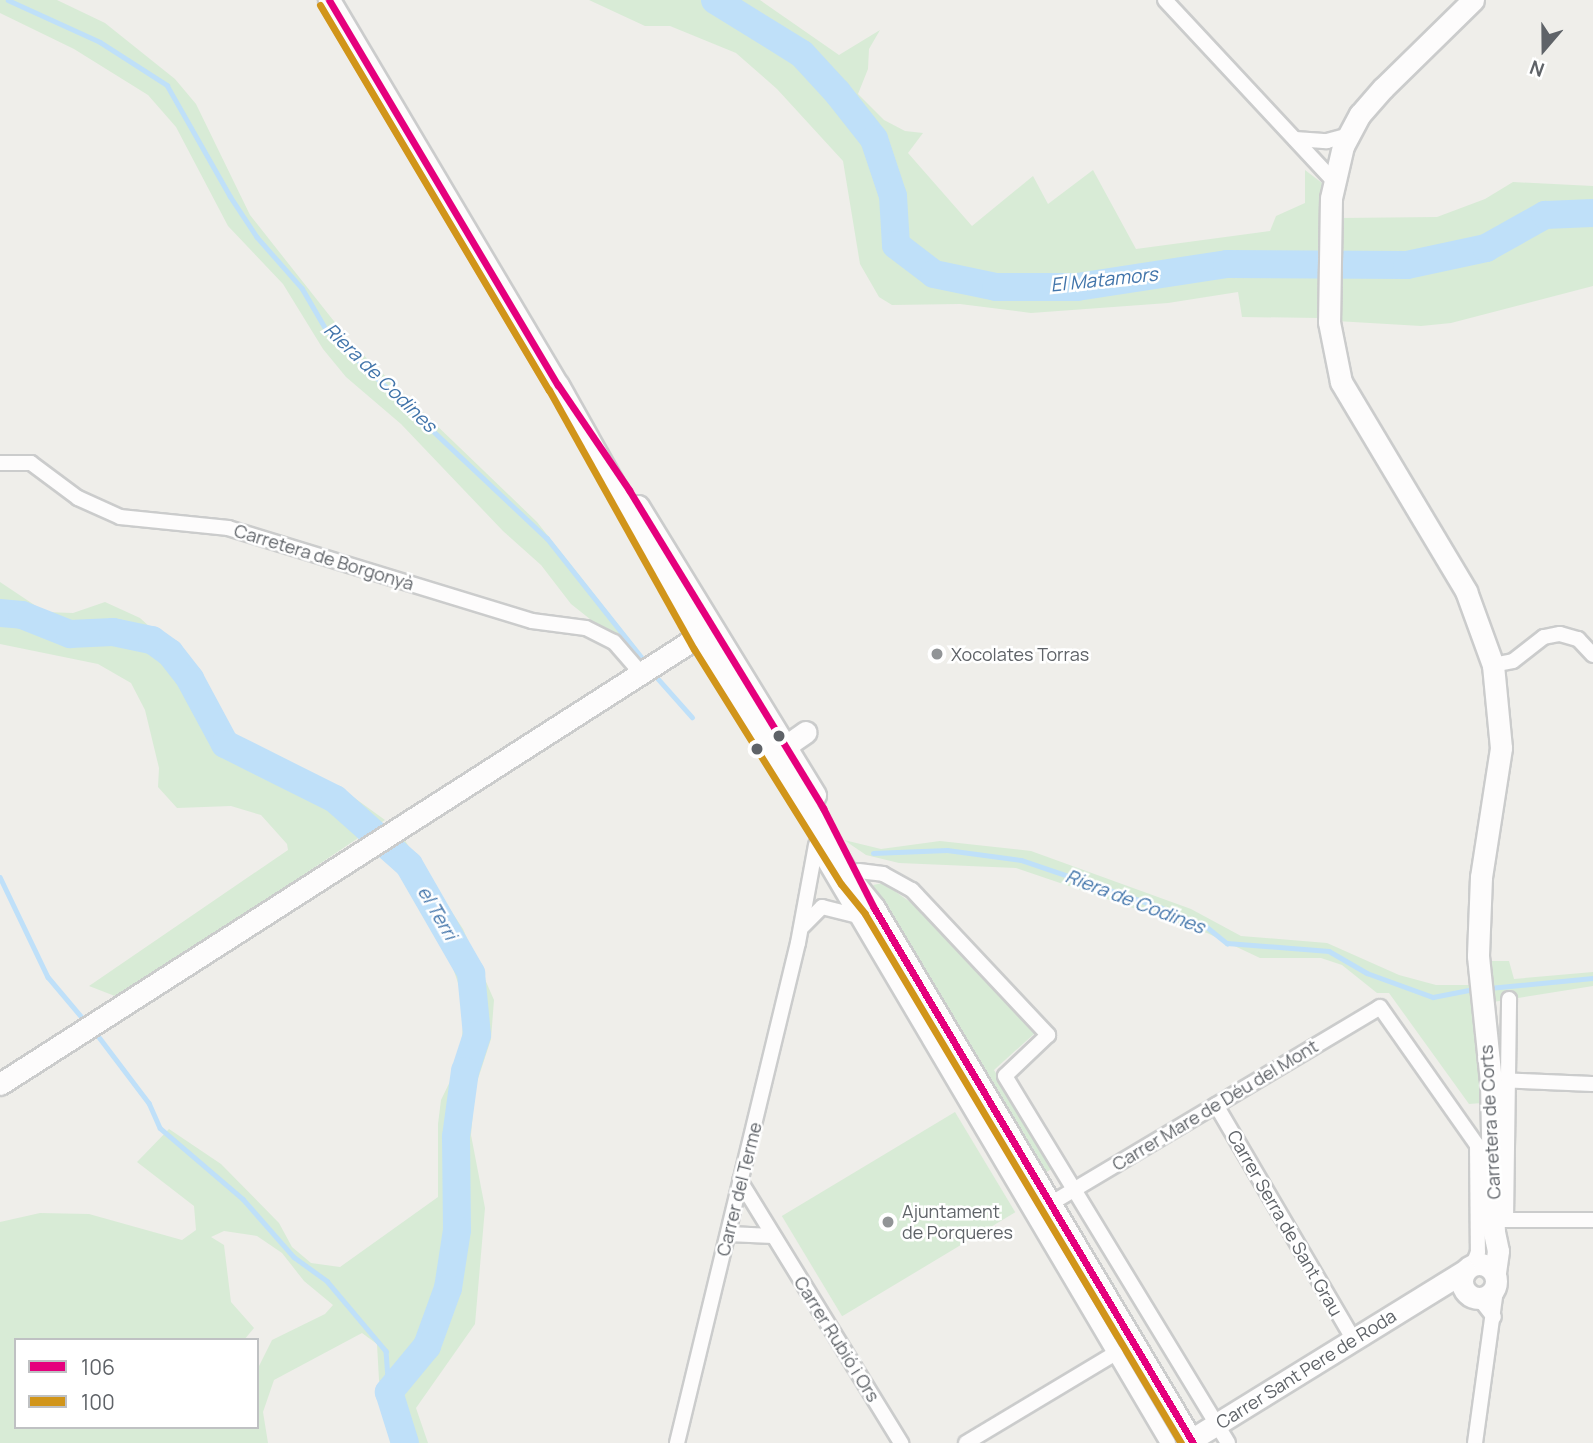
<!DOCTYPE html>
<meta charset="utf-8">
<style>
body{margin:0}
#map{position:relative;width:1593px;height:1443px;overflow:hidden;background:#efeeea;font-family:Manrope,sans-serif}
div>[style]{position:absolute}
.green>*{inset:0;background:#d8ebd6;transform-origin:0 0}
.stream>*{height:4.5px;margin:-2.25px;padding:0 2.25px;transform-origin:2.25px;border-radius:2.25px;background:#bfe0f9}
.river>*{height:28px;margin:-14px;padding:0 14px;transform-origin:14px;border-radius:14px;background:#bfe0f9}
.roads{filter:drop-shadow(2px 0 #cbcccc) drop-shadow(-2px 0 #cbcccc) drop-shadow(0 2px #cbcccc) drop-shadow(0 -2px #cbcccc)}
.street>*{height:14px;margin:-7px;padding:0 7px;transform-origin:7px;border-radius:7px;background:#fdfcfc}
.secondary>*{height:21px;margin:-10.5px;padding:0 10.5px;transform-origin:10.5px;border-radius:10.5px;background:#fdfcfc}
.secondary>.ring{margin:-10.5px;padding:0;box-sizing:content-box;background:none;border:21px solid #fdfcfc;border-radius:50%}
.bus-1>*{height:7px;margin:-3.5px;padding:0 3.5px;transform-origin:3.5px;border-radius:3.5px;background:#e5007d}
.bus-2>*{height:7px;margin:-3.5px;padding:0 3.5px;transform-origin:3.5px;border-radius:3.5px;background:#d1951a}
.dots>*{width:19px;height:19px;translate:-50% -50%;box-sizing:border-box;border:4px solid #fff;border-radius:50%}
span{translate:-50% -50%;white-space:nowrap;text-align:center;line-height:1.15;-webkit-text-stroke:5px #fff;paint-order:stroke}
.street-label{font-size:18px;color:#5f6368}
.poi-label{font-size:18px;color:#5f6368}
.left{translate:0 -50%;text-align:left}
.water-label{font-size:19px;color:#4174aa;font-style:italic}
.legend{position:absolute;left:14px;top:1338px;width:245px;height:91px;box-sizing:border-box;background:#fff;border:2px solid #bfc1c3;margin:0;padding:9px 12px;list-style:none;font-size:21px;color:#5f6368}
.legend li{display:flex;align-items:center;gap:14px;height:35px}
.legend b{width:35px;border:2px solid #bfc1c3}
.north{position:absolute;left:1509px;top:14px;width:70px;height:70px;-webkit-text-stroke:5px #fff;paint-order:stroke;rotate:200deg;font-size:19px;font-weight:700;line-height:28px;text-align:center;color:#5f6368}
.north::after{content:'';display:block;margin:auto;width:24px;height:32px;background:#5f6368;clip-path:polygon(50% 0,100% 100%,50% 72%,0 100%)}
</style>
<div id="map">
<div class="green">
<div style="clip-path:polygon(0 0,57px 0,105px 23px,175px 79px,196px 104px,250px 215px,352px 344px,537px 522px,643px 656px,635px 662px,620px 643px,571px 604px,541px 565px,503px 531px,401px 424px,346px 377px,323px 349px,283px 284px,228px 226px,176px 127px,148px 95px,74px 49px,0 13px)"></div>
<div style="clip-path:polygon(589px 0,760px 0,839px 55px,880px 30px,869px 49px,868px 69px,858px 94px,884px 120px,905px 131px,923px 133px,908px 153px,972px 226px,1033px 176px,1048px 204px,1093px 170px,1136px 249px,1270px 231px,1276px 216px,1305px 203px,1305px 170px,1322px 183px,1319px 318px,1242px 317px,1238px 292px,1168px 303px,1031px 313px,960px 304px,892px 305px,879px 297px,860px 264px,843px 161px,777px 89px,736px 53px,670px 26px,645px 26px)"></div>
<div style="clip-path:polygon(1513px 182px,1593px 186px,1593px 286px,1451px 323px,1421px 326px,1336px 321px,1340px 218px,1437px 217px,1485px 199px)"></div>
<div style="clip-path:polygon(0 582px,45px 612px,73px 613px,105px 602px,140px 618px,201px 673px,223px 730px,231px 737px,269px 764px,338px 786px,385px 820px,120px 998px,89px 986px,288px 850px,287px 844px,261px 815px,231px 806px,177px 808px,158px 787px,159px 768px,145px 710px,131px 683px,98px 664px,0 644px)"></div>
<div style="clip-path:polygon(evenodd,402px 836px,463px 929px,494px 1000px,491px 1039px,475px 1088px,471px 1135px,485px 1208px,475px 1324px,416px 1408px,428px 1443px,395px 1443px,379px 1380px,377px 1344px,362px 1333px,274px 1380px,263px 1412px,268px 1443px,0 1443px,0 1222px,40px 1213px,89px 1214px,182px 1240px,196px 1230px,194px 1206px,137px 1162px,169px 1129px,221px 1164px,279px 1223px,292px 1247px,311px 1263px,340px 1267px,438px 1197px,438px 1124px,441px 1100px,459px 1063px,463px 1027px,459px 986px,448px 953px,383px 847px,402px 836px,224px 1231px,257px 1236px,282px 1253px,304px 1281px,333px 1305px,325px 1314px,272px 1340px,257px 1370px,257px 1427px,16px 1427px,16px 1340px,244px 1340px,254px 1328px,231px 1302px,224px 1245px,211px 1237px,224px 1231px)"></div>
<div style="clip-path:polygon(844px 840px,881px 849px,940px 841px,1031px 851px,1191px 909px,1241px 936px,1327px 943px,1399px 975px,1436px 985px,1469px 985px,1482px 1103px,1469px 1104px,1389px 993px,1377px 993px,1342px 965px,1321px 958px,1260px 958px,1207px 933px,1016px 868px,899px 863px,866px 855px)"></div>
<div style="clip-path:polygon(883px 883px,926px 913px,1035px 1033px,994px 1070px,1053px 1168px,1045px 1173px,873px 885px)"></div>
<div style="clip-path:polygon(1492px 961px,1509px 961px,1514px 979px,1593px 972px,1593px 986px,1493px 1002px)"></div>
<div style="left:955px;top:1112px;width:117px;height:202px;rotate:59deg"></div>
</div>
<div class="stream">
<div style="left:8px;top:0;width:101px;rotate:24.5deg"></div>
<div style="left:100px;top:42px;width:80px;rotate:32.7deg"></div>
<div style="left:167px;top:85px;width:128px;rotate:60.4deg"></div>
<div style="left:230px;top:196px;width:49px;rotate:56.6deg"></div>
<div style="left:257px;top:237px;width:68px;rotate:48.6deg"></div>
<div style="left:302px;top:288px;width:50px;rotate:59.8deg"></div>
<div style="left:327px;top:331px;width:302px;rotate:43.3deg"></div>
<div style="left:547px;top:538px;width:159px;rotate:51.6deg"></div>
<div style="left:653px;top:673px;width:59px;rotate:48.4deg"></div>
<div style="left:873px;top:853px;width:74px;rotate:-2.3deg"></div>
<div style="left:947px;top:850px;width:75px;rotate:7.7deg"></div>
<div style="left:1021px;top:860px;width:147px;rotate:18.7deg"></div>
<div style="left:1160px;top:907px;width:51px;rotate:23.1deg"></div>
<div style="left:1207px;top:927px;width:26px;rotate:39deg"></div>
<div style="left:1227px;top:943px;width:102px;rotate:4.5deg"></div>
<div style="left:1329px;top:951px;width:44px;rotate:30.1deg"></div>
<div style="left:1367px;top:973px;width:70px;rotate:20deg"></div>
<div style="left:1433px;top:997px;width:36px;rotate:-11deg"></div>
<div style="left:0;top:877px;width:111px;rotate:64.4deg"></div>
<div style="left:48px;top:977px;width:57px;rotate:49.9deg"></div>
<div style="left:1489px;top:988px;width:104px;rotate:-5.5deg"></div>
<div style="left:93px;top:1029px;width:93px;rotate:52.9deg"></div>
<div style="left:149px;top:1103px;width:27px;rotate:66deg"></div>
<div style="left:160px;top:1128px;width:109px;rotate:40.5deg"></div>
<div style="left:243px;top:1199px;width:77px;rotate:48.7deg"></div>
<div style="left:294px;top:1257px;width:41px;rotate:36deg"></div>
<div style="left:327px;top:1281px;width:92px;rotate:49.9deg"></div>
<div style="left:386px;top:1351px;width:41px;rotate:85.8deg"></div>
</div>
<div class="river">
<div style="left:715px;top:0;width:102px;rotate:31.8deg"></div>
<div style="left:802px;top:54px;width:52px;rotate:47.4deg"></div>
<div style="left:837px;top:92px;width:60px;rotate:51.8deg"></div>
<div style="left:874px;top:139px;width:60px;rotate:71.6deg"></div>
<div style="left:893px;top:196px;width:49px;rotate:86.5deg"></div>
<div style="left:896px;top:245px;width:48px;rotate:37.3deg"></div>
<div style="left:934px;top:274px;width:63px;rotate:11.8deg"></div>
<div style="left:996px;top:287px;width:81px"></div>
<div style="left:1077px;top:287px;width:152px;rotate:-8.7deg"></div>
<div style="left:1227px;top:264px;width:180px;rotate:0.3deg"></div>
<div style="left:1407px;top:265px;width:81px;rotate:-12.1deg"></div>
<div style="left:1486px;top:248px;width:68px;rotate:-29.2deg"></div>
<div style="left:1545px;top:215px;width:48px;rotate:-2.4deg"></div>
<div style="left:0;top:613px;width:22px;rotate:5deg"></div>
<div style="left:22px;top:615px;width:52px;rotate:21.6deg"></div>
<div style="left:70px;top:634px;width:43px;rotate:-2.7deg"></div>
<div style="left:113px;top:632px;width:40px;rotate:12deg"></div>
<div style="left:152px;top:640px;width:22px;rotate:36deg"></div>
<div style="left:170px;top:653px;width:33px;rotate:52deg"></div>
<div style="left:190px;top:679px;width:74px;rotate:61.7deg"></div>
<div style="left:225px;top:744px;width:123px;rotate:26.6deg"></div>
<div style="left:335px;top:799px;width:99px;rotate:41.7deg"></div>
<div style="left:409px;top:865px;width:125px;rotate:60.1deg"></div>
<div style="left:471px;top:973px;width:62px;rotate:84.5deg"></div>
<div style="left:477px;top:1035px;width:38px;rotate:108deg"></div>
<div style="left:465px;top:1071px;width:67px;rotate:97.8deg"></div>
<div style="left:456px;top:1137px;width:93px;rotate:89.4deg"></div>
<div style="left:457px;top:1230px;width:59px;rotate:98.8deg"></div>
<div style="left:448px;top:1288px;width:62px;rotate:109.9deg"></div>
<div style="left:427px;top:1346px;width:60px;rotate:129.6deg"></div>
<div style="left:389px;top:1392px;width:53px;rotate:72.6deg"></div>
</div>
<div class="roads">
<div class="street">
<div style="left:1165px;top:0;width:246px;rotate:47deg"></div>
<div style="left:1295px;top:139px;width:32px;rotate:4deg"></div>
<div style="left:1327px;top:141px;width:23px;rotate:-15deg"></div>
<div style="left:0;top:463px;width:31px"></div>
<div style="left:31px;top:463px;width:59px;rotate:36.7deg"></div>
<div style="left:78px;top:498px;width:46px;rotate:24.3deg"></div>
<div style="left:120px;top:517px;width:109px;rotate:5.8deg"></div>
<div style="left:228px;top:528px;width:318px;rotate:17deg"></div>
<div style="left:532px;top:621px;width:54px;rotate:7.4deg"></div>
<div style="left:586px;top:628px;width:31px;rotate:27deg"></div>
<div style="left:614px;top:642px;width:40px;rotate:49deg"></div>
<div style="left:1493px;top:665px;width:20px;rotate:-11deg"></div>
<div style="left:1513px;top:661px;width:39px;rotate:-38deg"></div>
<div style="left:1544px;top:637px;width:16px;rotate:-11deg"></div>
<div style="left:1560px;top:634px;width:19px;rotate:16deg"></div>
<div style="left:1578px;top:639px;width:22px;rotate:47deg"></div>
<div style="left:816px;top:847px;width:692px;rotate:59.43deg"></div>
<div style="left:859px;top:871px;width:24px;rotate:7deg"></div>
<div style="left:883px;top:874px;width:33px;rotate:29deg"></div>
<div style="left:912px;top:890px;width:199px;rotate:46.8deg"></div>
<div style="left:1048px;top:1035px;width:59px;rotate:136.4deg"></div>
<div style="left:1005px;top:1076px;width:429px;rotate:58.7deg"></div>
<div style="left:803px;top:926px;width:27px;rotate:-45deg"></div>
<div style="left:822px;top:907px;width:33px;rotate:14deg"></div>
<div style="left:1499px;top:1080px;width:94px;rotate:2.4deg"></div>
<div style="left:1216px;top:1105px;width:273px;rotate:59.6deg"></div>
<div style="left:740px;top:1181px;width:308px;rotate:58.4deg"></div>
<div style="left:1050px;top:1204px;width:384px;rotate:-30.8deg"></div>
<div style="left:1380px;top:1007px;width:169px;rotate:54.9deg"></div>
<div style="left:1477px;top:1145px;width:107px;rotate:89.5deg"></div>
<div style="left:1478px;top:1252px;width:14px;rotate:111deg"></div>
<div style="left:1506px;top:1219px;width:220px;rotate:-89.2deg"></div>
<div style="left:1500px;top:1220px;width:93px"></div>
<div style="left:728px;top:1234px;width:45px;rotate:2.5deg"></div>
<div style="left:1479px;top:1298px;width:24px;rotate:52deg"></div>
<div style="left:677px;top:1443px;width:514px;rotate:-76.4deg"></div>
<div style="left:798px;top:943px;width:100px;rotate:-79.6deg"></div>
<div style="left:966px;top:1443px;width:175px;rotate:-31deg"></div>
<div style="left:1475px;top:1443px;width:162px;rotate:-82.2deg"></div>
</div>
<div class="secondary">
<div style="left:329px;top:0;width:448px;rotate:59.3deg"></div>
<div style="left:558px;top:385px;width:296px;rotate:60.7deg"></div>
<div style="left:703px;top:643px;width:277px;rotate:58deg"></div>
<div style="left:850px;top:878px;width:38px;rotate:51deg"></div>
<div style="left:874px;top:908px;width:623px;rotate:59.19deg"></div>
<div style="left:1473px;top:0;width:126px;rotate:135.6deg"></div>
<div style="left:1383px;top:88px;width:35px;rotate:131deg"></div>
<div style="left:1360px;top:114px;width:36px;rotate:118deg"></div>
<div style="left:1343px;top:146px;width:53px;rotate:103deg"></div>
<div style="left:1331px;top:198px;width:124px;rotate:90.9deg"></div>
<div style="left:1329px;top:322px;width:61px;rotate:78.7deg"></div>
<div style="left:1341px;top:382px;width:244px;rotate:59.1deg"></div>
<div style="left:1466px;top:591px;width:79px;rotate:70deg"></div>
<div style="left:1493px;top:665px;width:83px;rotate:84.5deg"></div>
<div style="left:1501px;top:748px;width:131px;rotate:98.8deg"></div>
<div style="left:1481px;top:877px;width:79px;rotate:92.2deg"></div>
<div style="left:1478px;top:956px;width:126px;rotate:84.1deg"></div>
<div style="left:1491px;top:1081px;width:151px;rotate:88.9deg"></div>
<div style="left:1494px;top:1232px;width:19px;rotate:78deg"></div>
<div style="left:1498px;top:1251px;width:22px;rotate:98deg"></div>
<div style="left:638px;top:506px;width:339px;rotate:58.5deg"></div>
<div style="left:787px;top:759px;width:16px;rotate:-79deg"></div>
<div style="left:790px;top:743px;width:19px;rotate:-35deg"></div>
<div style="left:0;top:1084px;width:830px;rotate:-32.66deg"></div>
<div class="ring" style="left:1462px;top:1264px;width:13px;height:13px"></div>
<div style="left:1191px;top:1440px;width:322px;rotate:-31.7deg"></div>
</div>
</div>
<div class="bus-1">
<div style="left:329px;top:0;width:448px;rotate:59.3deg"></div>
<div style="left:558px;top:385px;width:127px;rotate:55.9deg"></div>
<div style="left:629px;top:490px;width:373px;rotate:58.6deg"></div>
<div style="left:823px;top:808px;width:112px;rotate:63deg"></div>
<div style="left:874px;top:908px;width:623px;rotate:59.19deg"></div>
</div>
<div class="bus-2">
<div style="left:320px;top:5px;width:448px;rotate:59.3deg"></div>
<div style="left:549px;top:390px;width:297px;rotate:60.8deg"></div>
<div style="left:694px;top:649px;width:277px;rotate:58deg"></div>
<div style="left:841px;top:884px;width:38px;rotate:51deg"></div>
<div style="left:865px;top:914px;width:616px;rotate:59.15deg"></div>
</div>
<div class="dots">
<div style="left:937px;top:654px;background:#919496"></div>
<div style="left:779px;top:736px;background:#5f6368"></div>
<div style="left:757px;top:749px;background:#5f6368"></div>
<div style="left:888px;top:1222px;background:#919496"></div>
</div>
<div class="street-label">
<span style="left:324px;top:557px;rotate:17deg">Carretera de Borgonyà</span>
<span style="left:1215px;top:1105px;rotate:-31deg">Carrer Mare de Déu del Mont</span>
<span style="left:1490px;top:1122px;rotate:-93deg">Carretera de Corts</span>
<span style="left:739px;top:1189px;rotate:-76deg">Carrer del Terme</span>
<span style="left:1285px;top:1223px;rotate:60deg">Carrer Serra de Sant Grau</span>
<span style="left:837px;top:1339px;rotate:58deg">Carrer Rubió i Ors</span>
<span style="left:1306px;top:1369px;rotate:-32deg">Carrer Sant Pere de Roda</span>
</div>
<div class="poi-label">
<span class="left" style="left:951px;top:654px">Xocolates Torras</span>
<span class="left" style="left:902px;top:1222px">Ajuntament<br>de Porqueres</span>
</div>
<div class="water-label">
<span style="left:1104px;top:280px;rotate:-6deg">El Matamors</span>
<span style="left:380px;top:378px;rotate:44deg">Riera de Codines</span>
<span style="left:1135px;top:902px;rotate:21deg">Riera de Codines</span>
<span style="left:437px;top:913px;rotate:60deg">el Terri</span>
</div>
<ul class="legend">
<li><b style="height:9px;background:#e5007d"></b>106</li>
<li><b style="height:9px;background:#d1951a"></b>100</li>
</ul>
<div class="north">N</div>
</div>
